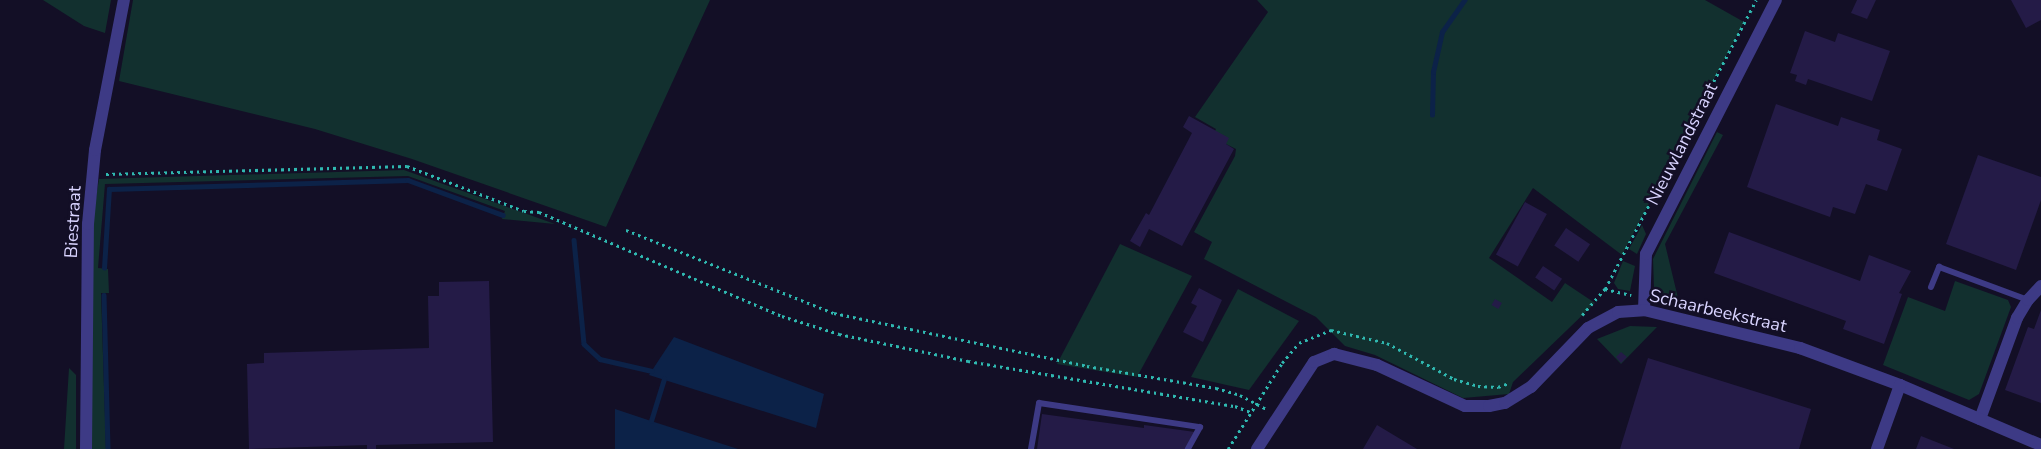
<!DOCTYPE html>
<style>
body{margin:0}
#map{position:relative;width:2041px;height:449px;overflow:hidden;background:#130f26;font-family:"Nunito Sans",sans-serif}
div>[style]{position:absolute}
.green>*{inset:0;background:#12302f}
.water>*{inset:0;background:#0c2248}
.stream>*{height:4.5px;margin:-2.25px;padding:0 2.25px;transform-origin:2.25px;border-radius:2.25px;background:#0c2248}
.building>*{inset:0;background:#241b47;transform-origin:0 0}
.path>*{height:2.5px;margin-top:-1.25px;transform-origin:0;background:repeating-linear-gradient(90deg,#2fb8b0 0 2.5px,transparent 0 6.5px)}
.service>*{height:6px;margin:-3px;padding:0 3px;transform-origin:3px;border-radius:3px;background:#3d3a85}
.minor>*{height:12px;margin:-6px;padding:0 6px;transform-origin:6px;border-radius:6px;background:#3d3a85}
span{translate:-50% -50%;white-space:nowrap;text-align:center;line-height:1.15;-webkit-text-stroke:5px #130f26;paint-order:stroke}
.street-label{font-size:18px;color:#d9d4ff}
</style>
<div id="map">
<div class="green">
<div style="clip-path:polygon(43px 0,111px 0,105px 33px,84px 26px)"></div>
<div style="clip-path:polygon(133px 0,710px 0,606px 227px,412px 159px,315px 129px,119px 81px)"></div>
<div style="clip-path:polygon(1257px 0,1705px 0,1744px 22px,1622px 255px,1533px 188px,1489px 258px,1552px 302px,1565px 283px,1595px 303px,1513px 382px,1509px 394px,1463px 398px,1375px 355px,1345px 346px,1316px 317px,1204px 259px,1212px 242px,1194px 232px,1235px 156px,1236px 149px,1212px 137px,1216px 129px,1195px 117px,1268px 12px)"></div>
<div style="clip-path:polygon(1717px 132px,1723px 135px,1665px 244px,1679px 302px,1663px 298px,1654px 288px,1653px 259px)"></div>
<div style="clip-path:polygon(404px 170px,555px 224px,502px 219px,505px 211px,408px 176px,105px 184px,98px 268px,108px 269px,109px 293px,101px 293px,106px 449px,91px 449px,92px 223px,99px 179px)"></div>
<div style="clip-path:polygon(1642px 225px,1646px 234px,1637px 254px,1629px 249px)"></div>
<div style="clip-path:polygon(1120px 244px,1192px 276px,1137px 377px,1057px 364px)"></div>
<div style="clip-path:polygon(1623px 261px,1635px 266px,1630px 291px,1618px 289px,1614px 283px)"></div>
<div style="clip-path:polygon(1955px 281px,2008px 300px,2011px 307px,1979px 394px,1969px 400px,1883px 365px,1908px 297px,1945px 311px)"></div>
<div style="clip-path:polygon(1238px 289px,1299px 321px,1249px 390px,1191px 377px)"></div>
<div style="clip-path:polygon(1630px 326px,1657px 327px,1621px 364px,1597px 339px)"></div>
<div style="clip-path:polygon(69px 368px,76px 375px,76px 449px,64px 449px)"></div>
</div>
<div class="water">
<div style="clip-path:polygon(674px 337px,824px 394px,816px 428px,649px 375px)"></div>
<div style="clip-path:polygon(615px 409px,651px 421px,738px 449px,615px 449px)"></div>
</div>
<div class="stream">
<div style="left:1432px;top:115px;width:43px;rotate:-88.7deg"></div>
<div style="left:1433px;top:72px;width:41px;rotate:-77.3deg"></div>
<div style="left:1442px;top:32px;width:39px;rotate:-55deg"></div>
<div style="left:574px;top:240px;width:104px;rotate:84.5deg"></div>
<div style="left:584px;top:344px;width:22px;rotate:43deg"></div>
<div style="left:600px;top:359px;width:53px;rotate:13deg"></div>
<div style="left:104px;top:268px;width:79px;rotate:-86.4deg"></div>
<div style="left:109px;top:189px;width:299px;rotate:-1.7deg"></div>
<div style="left:408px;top:180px;width:101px;rotate:20.2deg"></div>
<div style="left:104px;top:295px;width:154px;rotate:88.5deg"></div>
<div style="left:651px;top:421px;width:44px;rotate:-72.8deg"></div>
</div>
<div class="building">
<div style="clip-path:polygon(1857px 0,1876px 0,1867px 19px,1851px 13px)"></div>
<div style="clip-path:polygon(2011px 0,2041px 0,2041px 20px,2026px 28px)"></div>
<div style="clip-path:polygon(1805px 31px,1835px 42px,1838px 33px,1890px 51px,1872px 101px,1808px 79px,1806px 85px,1795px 81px,1797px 75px,1790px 73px)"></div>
<div style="clip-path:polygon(1776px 104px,1838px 126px,1841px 117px,1880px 130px,1877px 140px,1902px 149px,1887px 191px,1866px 184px,1855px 214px,1833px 207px,1830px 217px,1747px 187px)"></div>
<div style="clip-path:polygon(1189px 116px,1229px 138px,1226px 144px,1234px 149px,1182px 246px,1149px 229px,1140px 247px,1130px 241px,1146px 213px,1149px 215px,1192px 133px,1183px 127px)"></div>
<div style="clip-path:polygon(1978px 155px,2041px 177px,2041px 200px,2016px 270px,1946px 244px)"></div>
<div style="left:1525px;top:202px;width:25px;height:60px;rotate:29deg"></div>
<div style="left:1566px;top:228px;width:29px;height:21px;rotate:34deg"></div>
<div style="clip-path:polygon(1729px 232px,1860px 281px,1869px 255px,1911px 271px,1899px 293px,1902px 294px,1884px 344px,1843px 329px,1846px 321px,1714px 273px)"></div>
<div style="left:1543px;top:266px;width:23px;height:14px;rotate:34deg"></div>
<div style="clip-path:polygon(489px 281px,493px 442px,376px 445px,376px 449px,367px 449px,367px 445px,249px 449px,247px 364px,264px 363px,264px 353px,429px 348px,428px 296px,439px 296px,439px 282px)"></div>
<div style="clip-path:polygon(1199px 288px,1222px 300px,1203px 342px,1183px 332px,1197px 306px,1191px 303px)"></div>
<div style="left:1495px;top:299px;width:8px;height:7px;rotate:30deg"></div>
<div style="clip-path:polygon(2041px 310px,2041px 403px,2005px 390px,2028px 327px,2034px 329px)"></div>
<div style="clip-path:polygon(1621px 352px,1627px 357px,1621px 363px,1616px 357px)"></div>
<div style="clip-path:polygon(1648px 358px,1811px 409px,1799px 449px,1620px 449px)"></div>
<div style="clip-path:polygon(1042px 414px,1144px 428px,1144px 425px,1195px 432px,1186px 449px,1037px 449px)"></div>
<div style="clip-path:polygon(1377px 425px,1417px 449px,1363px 449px)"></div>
<div style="clip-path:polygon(1921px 436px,1954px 449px,1916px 449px)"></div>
</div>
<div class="path">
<div style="left:106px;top:174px;width:301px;rotate:-1.5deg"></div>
<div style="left:407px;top:166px;width:125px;rotate:21deg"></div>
<div style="left:524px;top:211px;width:15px;rotate:4deg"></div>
<div style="left:539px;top:212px;width:264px;rotate:23.2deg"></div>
<div style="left:782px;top:316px;width:60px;rotate:17.5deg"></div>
<div style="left:839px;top:334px;width:132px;rotate:11.8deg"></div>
<div style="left:968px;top:361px;width:271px;rotate:9.6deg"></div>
<div style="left:1235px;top:406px;width:17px;rotate:21deg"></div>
<div style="left:626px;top:230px;width:224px;rotate:21.8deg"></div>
<div style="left:834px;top:313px;width:258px;rotate:11.8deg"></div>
<div style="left:1087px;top:366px;width:131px;rotate:9.7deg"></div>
<div style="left:1216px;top:388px;width:25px;rotate:16deg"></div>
<div style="left:1240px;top:395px;width:32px;rotate:28deg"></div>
<div style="left:1605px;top:289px;width:27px;rotate:13deg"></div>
<div style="left:1582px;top:315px;width:35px;rotate:-49deg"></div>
<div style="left:1605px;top:289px;width:326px;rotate:-62.4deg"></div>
<div style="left:1228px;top:449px;width:102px;rotate:-57.9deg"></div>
<div style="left:1282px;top:363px;width:26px;rotate:-50deg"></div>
<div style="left:1299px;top:343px;width:35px;rotate:-22deg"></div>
<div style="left:1331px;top:330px;width:57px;rotate:13.1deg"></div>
<div style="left:1387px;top:343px;width:76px;rotate:28.2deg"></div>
<div style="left:1454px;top:379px;width:25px;rotate:16deg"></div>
<div style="left:1478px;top:386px;width:20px;rotate:3deg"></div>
<div style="left:1498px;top:387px;width:12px;rotate:-20deg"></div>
</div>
<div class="service">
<div style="left:1931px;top:287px;width:22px;rotate:-68deg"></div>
<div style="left:1939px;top:267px;width:95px;rotate:20.3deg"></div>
<div style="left:1031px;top:449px;width:47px;rotate:-80.1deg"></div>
<div style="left:1039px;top:403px;width:163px;rotate:8.5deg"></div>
<div style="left:1200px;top:427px;width:25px;rotate:119deg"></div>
</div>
<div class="minor">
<div style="left:1644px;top:310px;width:56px;rotate:-88deg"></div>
<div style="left:1646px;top:254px;width:285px;rotate:-62.9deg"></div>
<div style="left:1980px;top:419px;width:108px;rotate:-69.9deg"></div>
<div style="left:2017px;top:318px;width:21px;rotate:-59deg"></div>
<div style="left:2028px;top:300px;width:19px;rotate:-47deg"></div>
<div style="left:86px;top:449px;width:225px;rotate:-89.5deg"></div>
<div style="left:88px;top:224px;width:74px;rotate:-84.6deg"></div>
<div style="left:95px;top:150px;width:153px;rotate:-79.1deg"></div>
<div style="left:1257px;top:449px;width:104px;rotate:-56.8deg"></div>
<div style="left:1314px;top:362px;width:22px;rotate:-22deg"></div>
<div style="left:1334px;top:354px;width:44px;rotate:14.3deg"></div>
<div style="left:1377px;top:365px;width:97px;rotate:25deg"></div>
<div style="left:1465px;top:406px;width:24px"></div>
<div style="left:1489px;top:406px;width:16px;rotate:-11deg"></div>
<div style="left:1505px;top:403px;width:31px;rotate:-32deg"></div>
<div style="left:1531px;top:387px;width:82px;rotate:-46deg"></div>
<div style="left:1588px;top:328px;width:34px;rotate:-28deg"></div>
<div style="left:1618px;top:312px;width:26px;rotate:-4deg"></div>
<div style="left:1644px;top:310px;width:161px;rotate:13.7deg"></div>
<div style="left:1800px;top:348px;width:107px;rotate:20.3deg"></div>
<div style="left:1900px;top:385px;width:153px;rotate:23.1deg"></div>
<div style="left:1877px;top:449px;width:68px;rotate:-70.2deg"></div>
</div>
<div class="street-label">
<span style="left:1682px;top:144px;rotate:-63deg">Nieuwlandstraat</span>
<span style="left:73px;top:222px;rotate:-87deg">Biestraat</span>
<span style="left:1718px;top:311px;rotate:13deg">Schaarbeekstraat</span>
</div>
</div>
